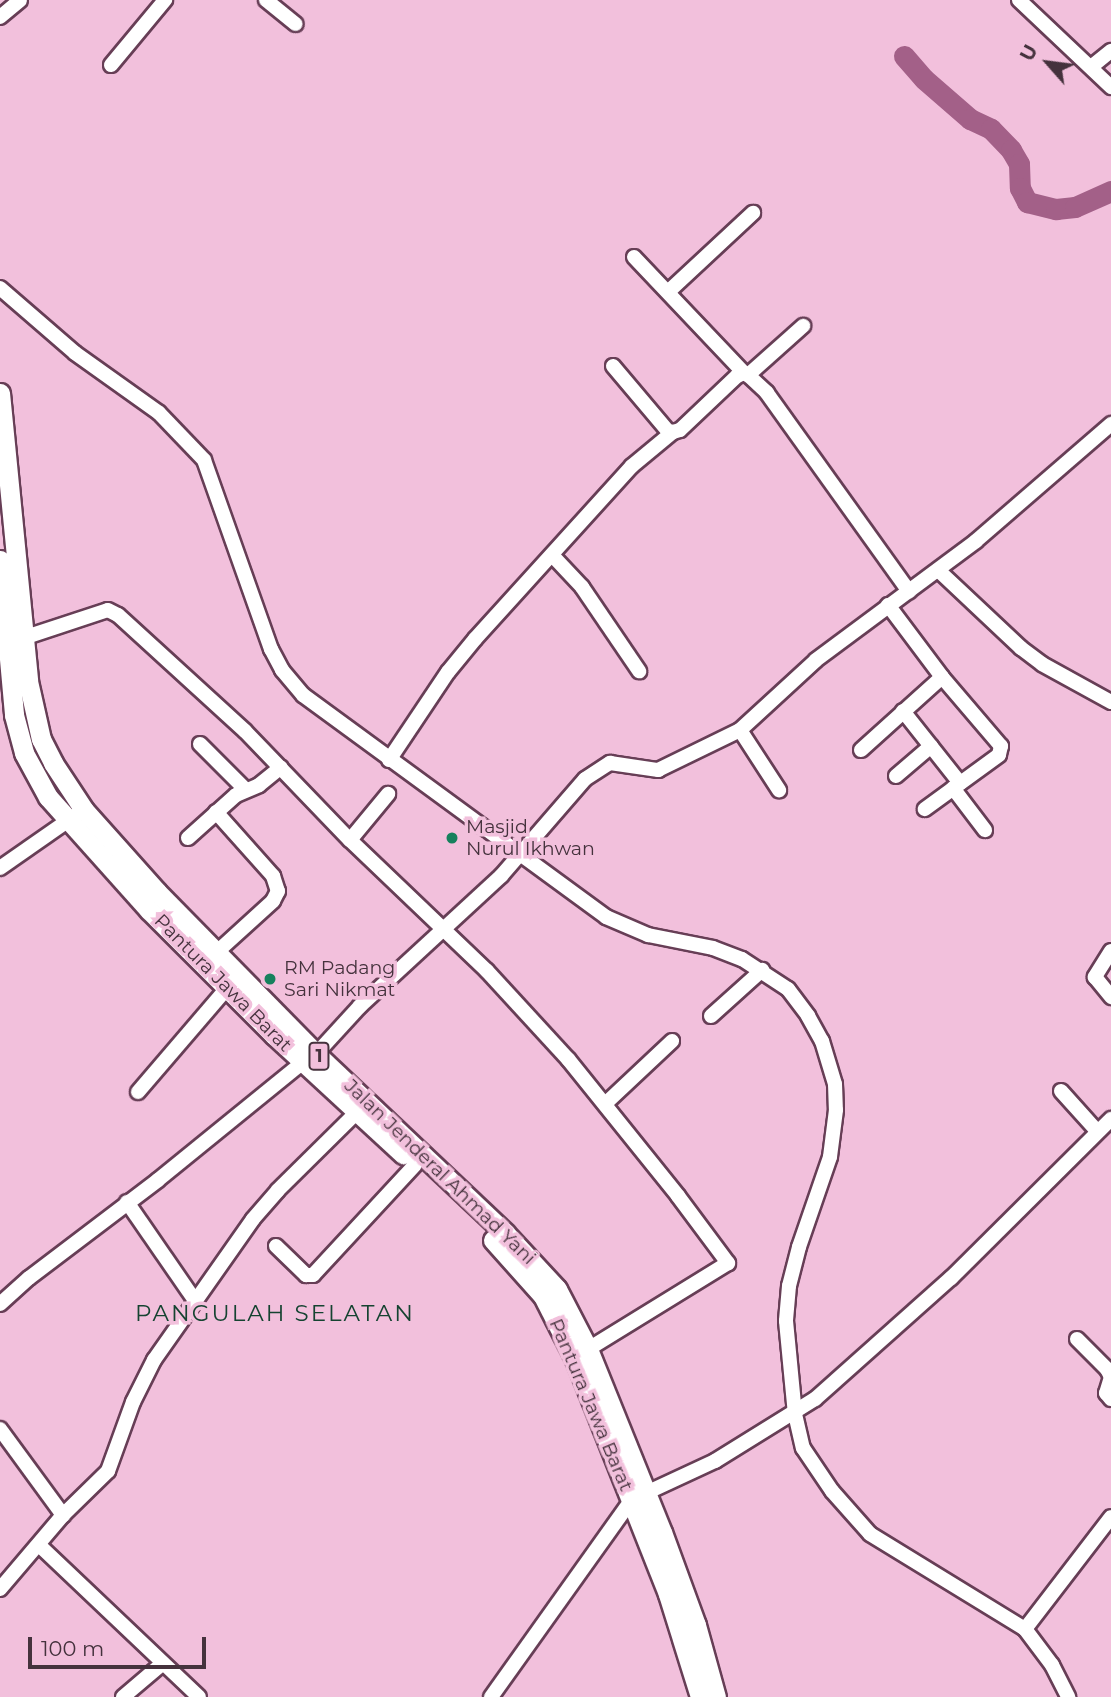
<!DOCTYPE html>
<style>
body{margin:0}
#map{position:relative;width:1111px;height:1697px;overflow:hidden;background:#f2c0dc;font-family:Montserrat,sans-serif}
div>[style]{position:absolute}
.river>*{height:21px;margin:-10.5px;padding:0 10.5px;transform-origin:10.5px;border-radius:10.5px;background:#a36088}
.roads{filter:drop-shadow(2px 0 #673e56) drop-shadow(-2px 0 #673e56) drop-shadow(0 2px #673e56) drop-shadow(0 -2px #673e56)}
.minor>*{height:14px;margin:-7px;padding:0 7px;transform-origin:7px;border-radius:7px;background:#fff}
.highway>*{height:19px;margin:-9.5px;padding:0 9.5px;transform-origin:9.5px;border-radius:9.5px;background:#fff}
.dots>*{width:19px;height:19px;translate:-50% -50%;box-sizing:border-box;border:4px solid #f2c0dc;border-radius:50%}
span{translate:-50% -50%;white-space:nowrap;text-align:center;line-height:1.15;-webkit-text-stroke:7px #f2c0dc;paint-order:stroke}
.shield-label span{padding:2px 5px;background:#f2c0dc;border:2px solid;border-radius:5px;-webkit-text-stroke-width:0}
.shield-label{font-size:18px;color:#45323d;font-weight:700}
.poi-label{font-size:19px;color:#45323d}
.left{translate:0 -50%;text-align:left}
.street-label{font-size:19px;color:#45323d}
.quarter-label{font-size:23px;color:#154331;letter-spacing:2px}
.north{position:absolute;left:1013px;top:28px;width:70px;height:70px;-webkit-text-stroke:5px #f2c0dc;paint-order:stroke;rotate:298deg;font-size:19px;font-weight:700;line-height:28px;text-align:center;color:#45323d}
.north::after{content:'';display:block;margin:auto;width:24px;height:32px;background:#45323d;clip-path:polygon(50% 0,100% 100%,50% 72%,0 100%)}
.scale{position:absolute;left:28px;top:1637px;width:178px;height:32px;box-sizing:border-box;border:4px solid #45323d;border-top:0;padding-left:9px;font-size:21px;line-height:24px;white-space:nowrap;color:#45323d;-webkit-text-stroke:5px #f2c0dc;paint-order:stroke}
</style>
<div id="map">
<div class="river">
<div style="left:904px;top:56px;width:30px;rotate:49deg"></div>
<div style="left:924px;top:79px;width:61px;rotate:41deg"></div>
<div style="left:970px;top:119px;width:23px;rotate:25deg"></div>
<div style="left:991px;top:129px;width:29px;rotate:46deg"></div>
<div style="left:1011px;top:150px;width:16px;rotate:60deg"></div>
<div style="left:1019px;top:164px;width:24px;rotate:88deg"></div>
<div style="left:1020px;top:188px;width:16px;rotate:63deg"></div>
<div style="left:1027px;top:202px;width:30px;rotate:14deg"></div>
<div style="left:1056px;top:209px;width:19px;rotate:-6deg"></div>
<div style="left:1075px;top:207px;width:39px;rotate:-24deg"></div>
</div>
<div class="roads">
<div class="minor">
<div style="left:266px;top:0;width:38px;rotate:39deg"></div>
<div style="left:1019px;top:0;width:127px;rotate:43.4deg"></div>
<div style="left:0;top:17px;width:26px;rotate:-40deg"></div>
<div style="left:111px;top:65px;width:85px;rotate:-50.3deg"></div>
<div style="left:1091px;top:67px;width:26px;rotate:-39deg"></div>
<div style="left:634px;top:257px;width:160px;rotate:46.5deg"></div>
<div style="left:0;top:288px;width:99px;rotate:40.9deg"></div>
<div style="left:75px;top:353px;width:103px;rotate:35.5deg"></div>
<div style="left:159px;top:413px;width:65px;rotate:46.2deg"></div>
<div style="left:204px;top:460px;width:201px;rotate:70.5deg"></div>
<div style="left:271px;top:649px;width:24px;rotate:62deg"></div>
<div style="left:282px;top:670px;width:33px;rotate:50deg"></div>
<div style="left:303px;top:695px;width:376px;rotate:36.2deg"></div>
<div style="left:606px;top:917px;width:46px;rotate:23.2deg"></div>
<div style="left:648px;top:935px;width:66px;rotate:11.3deg"></div>
<div style="left:713px;top:948px;width:31px;rotate:21deg"></div>
<div style="left:742px;top:959px;width:55px;rotate:33.1deg"></div>
<div style="left:788px;top:989px;width:34px;rotate:53deg"></div>
<div style="left:808px;top:1016px;width:29px;rotate:61deg"></div>
<div style="left:822px;top:1041px;width:45px;rotate:73.2deg"></div>
<div style="left:835px;top:1084px;width:26px;rotate:88deg"></div>
<div style="left:836px;top:1110px;width:47px;rotate:97.3deg"></div>
<div style="left:830px;top:1157px;width:95px;rotate:109deg"></div>
<div style="left:799px;top:1247px;width:40px;rotate:104.4deg"></div>
<div style="left:789px;top:1286px;width:35px;rotate:95deg"></div>
<div style="left:786px;top:1321px;width:93px;rotate:84.5deg"></div>
<div style="left:795px;top:1414px;width:35px;rotate:77deg"></div>
<div style="left:803px;top:1448px;width:52px;rotate:56deg"></div>
<div style="left:832px;top:1491px;width:57px;rotate:48.5deg"></div>
<div style="left:870px;top:1534px;width:182px;rotate:31.5deg"></div>
<div style="left:1025px;top:1629px;width:45px;rotate:53.1deg"></div>
<div style="left:1052px;top:1665px;width:36px;rotate:63deg"></div>
<div style="left:669px;top:291px;width:115px;rotate:-42.9deg"></div>
<div style="left:613px;top:366px;width:85px;rotate:49.8deg"></div>
<div style="left:668px;top:431px;width:5px;rotate:11deg"></div>
<div style="left:673px;top:432px;width:7px;rotate:-16deg"></div>
<div style="left:680px;top:430px;width:79px;rotate:-43.5deg"></div>
<div style="left:737px;top:376px;width:8px;rotate:-23deg"></div>
<div style="left:744px;top:373px;width:4px;rotate:27deg"></div>
<div style="left:748px;top:375px;width:26px;rotate:43deg"></div>
<div style="left:767px;top:393px;width:244px;rotate:54.4deg"></div>
<div style="left:748px;top:375px;width:74px;rotate:-41.7deg"></div>
<div style="left:552px;top:555px;width:44px;rotate:46.8deg"></div>
<div style="left:582px;top:587px;width:102px;rotate:55.8deg"></div>
<div style="left:938px;top:570px;width:114px;rotate:43.2deg"></div>
<div style="left:1021px;top:648px;width:26px;rotate:37deg"></div>
<div style="left:1042px;top:664px;width:79px;rotate:28.8deg"></div>
<div style="left:888px;top:605px;width:90px;rotate:53.1deg"></div>
<div style="left:942px;top:677px;width:91px;rotate:49.5deg"></div>
<div style="left:1001px;top:746px;width:9px;rotate:103deg"></div>
<div style="left:999px;top:755px;width:92px;rotate:143.9deg"></div>
<div style="left:23px;top:638px;width:89px;rotate:-18.2deg"></div>
<div style="left:108px;top:610px;width:11px;rotate:27deg"></div>
<div style="left:118px;top:615px;width:172px;rotate:42.4deg"></div>
<div style="left:245px;top:731px;width:151px;rotate:46.1deg"></div>
<div style="left:350px;top:840px;width:190px;rotate:43.7deg"></div>
<div style="left:487px;top:971px;width:120px;rotate:47.4deg"></div>
<div style="left:568px;top:1059px;width:176px;rotate:51.2deg"></div>
<div style="left:678px;top:1196px;width:84px;rotate:53.3deg"></div>
<div style="left:728px;top:1263px;width:164px;rotate:148.4deg"></div>
<div style="left:903px;top:711px;width:92px;rotate:51.6deg"></div>
<div style="left:740px;top:730px;width:72px;rotate:57deg"></div>
<div style="left:200px;top:744px;width:65px;rotate:45deg"></div>
<div style="left:861px;top:750px;width:109px;rotate:-42deg"></div>
<div style="left:389px;top:760px;width:106px;rotate:-56.2deg"></div>
<div style="left:448px;top:672px;width:43px;rotate:-50.7deg"></div>
<div style="left:475px;top:639px;width:234px;rotate:-47.8deg"></div>
<div style="left:632px;top:466px;width:53px;rotate:-39.7deg"></div>
<div style="left:896px;top:776px;width:46px;rotate:-40.6deg"></div>
<div style="left:953px;top:788px;width:53px;rotate:52.7deg"></div>
<div style="left:216px;top:812px;width:86px;rotate:48.3deg"></div>
<div style="left:273px;top:876px;width:16px;rotate:72deg"></div>
<div style="left:278px;top:891px;width:11px;rotate:117deg"></div>
<div style="left:273px;top:901px;width:76px;rotate:137.7deg"></div>
<div style="left:188px;top:838px;width:64px;rotate:-41.9deg"></div>
<div style="left:236px;top:795px;width:25px;rotate:-23deg"></div>
<div style="left:259px;top:785px;width:28px;rotate:-39deg"></div>
<div style="left:350px;top:840px;width:60px;rotate:-50.4deg"></div>
<div style="left:0;top:868px;width:93px;rotate:-34.9deg"></div>
<div style="left:1111px;top:951px;width:31px;rotate:122deg"></div>
<div style="left:1095px;top:977px;width:26px;rotate:51deg"></div>
<div style="left:711px;top:1016px;width:69px;rotate:-42deg"></div>
<div style="left:316px;top:1054px;width:65px;rotate:-47.5deg"></div>
<div style="left:360px;top:1006px;width:192px;rotate:-42.7deg"></div>
<div style="left:501px;top:876px;width:128px;rotate:-49.1deg"></div>
<div style="left:585px;top:779px;width:30px;rotate:-33deg"></div>
<div style="left:610px;top:763px;width:49px;rotate:8.3deg"></div>
<div style="left:658px;top:770px;width:91px;rotate:-26deg"></div>
<div style="left:740px;top:730px;width:103px;rotate:-42.6deg"></div>
<div style="left:816px;top:660px;width:199px;rotate:-36.6deg"></div>
<div style="left:976px;top:541px;width:179px;rotate:-40.9deg"></div>
<div style="left:1061px;top:1091px;width:54px;rotate:48deg"></div>
<div style="left:138px;top:1092px;width:137px;rotate:-49.4deg"></div>
<div style="left:605px;top:1104px;width:92px;rotate:-43.2deg"></div>
<div style="left:127px;top:1202px;width:118px;rotate:55.4deg"></div>
<div style="left:276px;top:1246px;width:42px;rotate:44deg"></div>
<div style="left:306px;top:1275px;width:7px"></div>
<div style="left:313px;top:1275px;width:150px;rotate:-47.2deg"></div>
<div style="left:0;top:1304px;width:39px;rotate:-42deg"></div>
<div style="left:29px;top:1278px;width:162px;rotate:-37.2deg"></div>
<div style="left:158px;top:1180px;width:187px;rotate:-39.1deg"></div>
<div style="left:1077px;top:1339px;width:42px;rotate:45deg"></div>
<div style="left:1107px;top:1369px;width:9px;rotate:63deg"></div>
<div style="left:1111px;top:1377px;width:17px;rotate:107deg"></div>
<div style="left:1106px;top:1393px;width:8px;rotate:50deg"></div>
<div style="left:0;top:1429px;width:107px;rotate:53.8deg"></div>
<div style="left:646px;top:1493px;width:76px;rotate:-24.9deg"></div>
<div style="left:715px;top:1461px;width:118px;rotate:-31.8deg"></div>
<div style="left:815px;top:1399px;width:182px;rotate:-41.7deg"></div>
<div style="left:951px;top:1278px;width:226px;rotate:-44.8deg"></div>
<div style="left:40px;top:1546px;width:219px;rotate:43.5deg"></div>
<div style="left:0;top:1589px;width:97px;rotate:-49.6deg"></div>
<div style="left:63px;top:1515px;width:63px;rotate:-44.4deg"></div>
<div style="left:108px;top:1471px;width:73px;rotate:-70.1deg"></div>
<div style="left:133px;top:1402px;width:47px;rotate:-63.4deg"></div>
<div style="left:154px;top:1360px;width:172px;rotate:-54.9deg"></div>
<div style="left:253px;top:1219px;width:38px;rotate:-49deg"></div>
<div style="left:278px;top:1190px;width:110px;rotate:-44.6deg"></div>
<div style="left:1025px;top:1629px;width:141px;rotate:-52.5deg"></div>
<div style="left:123px;top:1697px;width:52px;rotate:-40.4deg"></div>
<div style="left:491px;top:1697px;width:241px;rotate:-54.5deg"></div>
</div>
<div class="highway">
<div style="left:0;top:393px;width:289px;rotate:84.4deg"></div>
<div style="left:28px;top:681px;width:59px;rotate:77.4deg"></div>
<div style="left:41px;top:739px;width:27px;rotate:63deg"></div>
<div style="left:53px;top:763px;width:56px;rotate:56.6deg"></div>
<div style="left:84px;top:810px;width:110px;rotate:48.3deg"></div>
<div style="left:157px;top:892px;width:227px;rotate:45.5deg"></div>
<div style="left:316px;top:1054px;width:260px;rotate:43.4deg"></div>
<div style="left:505px;top:1233px;width:76px;rotate:47.1deg"></div>
<div style="left:557px;top:1289px;width:68px;rotate:62.7deg"></div>
<div style="left:588px;top:1349px;width:197px;rotate:68deg"></div>
<div style="left:662px;top:1532px;width:99px;rotate:69.9deg"></div>
<div style="left:696px;top:1625px;width:75px;rotate:74.5deg"></div>
<div style="left:0;top:560px;width:156px;rotate:84.8deg"></div>
<div style="left:14px;top:715px;width:39px;rotate:75deg"></div>
<div style="left:24px;top:753px;width:50px;rotate:61.4deg"></div>
<div style="left:48px;top:797px;width:152px;rotate:48.2deg"></div>
<div style="left:149px;top:910px;width:177px;rotate:45deg"></div>
<div style="left:274px;top:1035px;width:176px;rotate:42.7deg"></div>
<div style="left:493px;top:1240px;width:75px;rotate:48.2deg"></div>
<div style="left:543px;top:1296px;width:71px;rotate:63.1deg"></div>
<div style="left:575px;top:1359px;width:253px;rotate:68.4deg"></div>
<div style="left:668px;top:1594px;width:108px;rotate:72.7deg"></div>
</div>
</div>
<div class="dots">
<div style="left:452px;top:838px;background:#16815d"></div>
<div style="left:270px;top:979px;background:#16815d"></div>
</div>
<div class="shield-label">
<span style="left:319px;top:1056px">1</span>
</div>
<div class="poi-label">
<span class="left" style="left:466px;top:838px">Masjid<br>Nurul Ikhwan</span>
<span class="left" style="left:284px;top:979px">RM Padang<br>Sari Nikmat</span>
</div>
<div class="street-label">
<span style="left:223px;top:983px;rotate:45deg">Pantura Jawa Barat</span>
<span style="left:440px;top:1172px;rotate:44deg">Jalan Jenderal Ahmad Yani</span>
<span style="left:591px;top:1405px;rotate:67deg">Pantura Jawa Barat</span>
</div>
<div class="quarter-label">
<span style="left:275px;top:1313px">PANGULAH SELATAN</span>
</div>
<div class="north">U</div>
<div class="scale">100 m</div>
</div>
